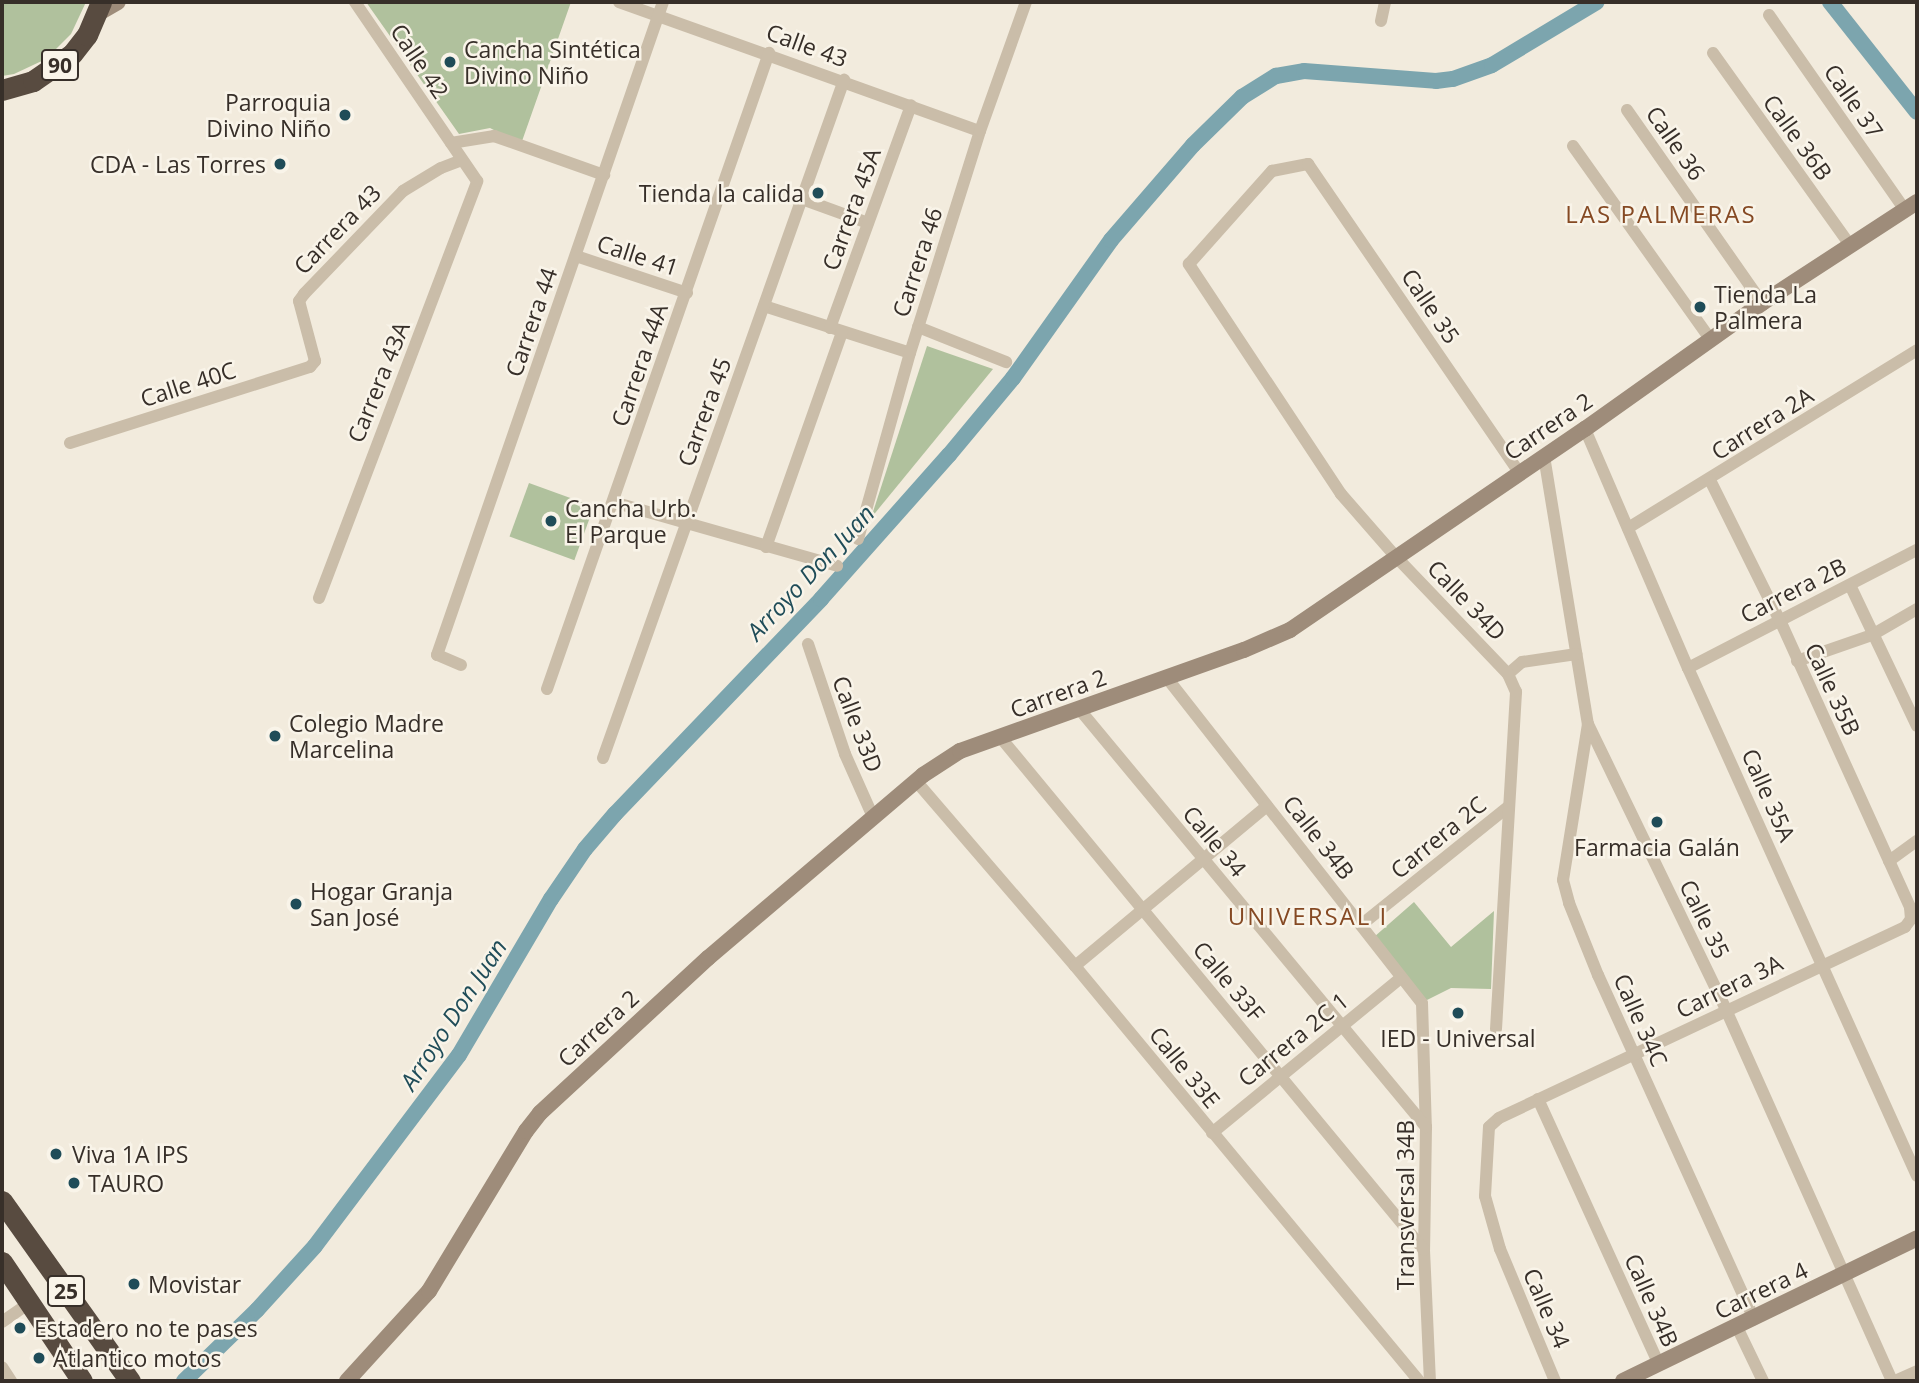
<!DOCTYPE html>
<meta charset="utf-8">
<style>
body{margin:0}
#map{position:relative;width:1919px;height:1383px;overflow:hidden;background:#f2ebdd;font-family:"Open Sans",sans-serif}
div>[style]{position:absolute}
.green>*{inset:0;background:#b0c19d;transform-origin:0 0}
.canal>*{height:16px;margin:-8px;padding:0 8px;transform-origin:8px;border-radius:8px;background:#7ca5ae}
.street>*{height:12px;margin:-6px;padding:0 6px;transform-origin:6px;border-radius:6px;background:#cabda9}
.secondary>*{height:16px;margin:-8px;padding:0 8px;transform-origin:8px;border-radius:8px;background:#9e8c7a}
.highway>*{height:21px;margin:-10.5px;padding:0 10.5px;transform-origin:10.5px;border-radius:10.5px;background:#584b40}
.dots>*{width:19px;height:19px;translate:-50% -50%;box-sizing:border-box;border:4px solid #f9f4e9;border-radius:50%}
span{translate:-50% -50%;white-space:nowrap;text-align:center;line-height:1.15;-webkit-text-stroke:5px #f9f4e9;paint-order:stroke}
.shield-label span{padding:2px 5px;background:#f9f4e9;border:2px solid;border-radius:5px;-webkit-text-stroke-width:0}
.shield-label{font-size:21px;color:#372f29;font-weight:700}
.street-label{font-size:23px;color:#372f29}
.poi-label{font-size:23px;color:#372f29}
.left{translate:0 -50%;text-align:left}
.right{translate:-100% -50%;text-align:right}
.neighbourhood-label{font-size:24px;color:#854923;letter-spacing:2px}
.water-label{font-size:24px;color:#1f4c58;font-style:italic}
.frame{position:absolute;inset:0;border:4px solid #372f29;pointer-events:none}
</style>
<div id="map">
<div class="green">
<div style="clip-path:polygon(2px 2px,86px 2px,71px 34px,46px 59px,14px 74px,2px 76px)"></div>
<div style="clip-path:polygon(366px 2px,571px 2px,521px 144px,490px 128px,459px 134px)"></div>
<div style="clip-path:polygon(927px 346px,993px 369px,871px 518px)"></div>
<div style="left:529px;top:483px;width:69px;height:57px;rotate:20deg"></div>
<div style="clip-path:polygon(1414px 902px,1451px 947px,1494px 911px,1491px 989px,1451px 988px,1425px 1001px,1374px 937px)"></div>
</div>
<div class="canal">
<div style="left:1830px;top:2px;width:140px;rotate:51.7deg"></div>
<div style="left:184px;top:1381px;width:102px;rotate:-44.2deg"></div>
<div style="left:257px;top:1310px;width:86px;rotate:-47.8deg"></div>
<div style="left:315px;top:1246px;width:239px;rotate:-53deg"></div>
<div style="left:459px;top:1055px;width:181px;rotate:-59.5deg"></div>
<div style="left:551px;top:899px;width:60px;rotate:-55.8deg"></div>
<div style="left:585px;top:849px;width:46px;rotate:-49.4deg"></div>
<div style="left:615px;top:814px;width:298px;rotate:-46.2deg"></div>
<div style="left:821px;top:599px;width:193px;rotate:-48.4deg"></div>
<div style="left:949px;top:455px;width:100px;rotate:-50.3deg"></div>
<div style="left:1013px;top:378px;width:169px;rotate:-54.6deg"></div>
<div style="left:1111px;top:240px;width:125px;rotate:-49.2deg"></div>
<div style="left:1193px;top:145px;width:69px;rotate:-44.4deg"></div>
<div style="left:1242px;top:97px;width:40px;rotate:-32deg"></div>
<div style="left:1276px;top:76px;width:28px;rotate:-10deg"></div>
<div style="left:1304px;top:71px;width:132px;rotate:4.3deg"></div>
<div style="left:1436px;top:81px;width:17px;rotate:-7deg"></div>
<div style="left:1453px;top:79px;width:41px;rotate:-19.7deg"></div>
<div style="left:1492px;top:65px;width:122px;rotate:-31deg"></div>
</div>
<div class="street">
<div style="left:619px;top:2px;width:383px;rotate:19.7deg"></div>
<div style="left:1769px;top:15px;width:238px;rotate:55.1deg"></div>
<div style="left:1381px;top:21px;width:19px;rotate:-78deg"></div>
<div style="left:1713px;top:53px;width:236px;rotate:54.5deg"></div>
<div style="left:1627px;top:110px;width:236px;rotate:55deg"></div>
<div style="left:451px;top:143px;width:44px;rotate:-9.2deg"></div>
<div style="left:494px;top:136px;width:117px;rotate:19.5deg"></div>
<div style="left:1573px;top:146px;width:238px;rotate:54.6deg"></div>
<div style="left:802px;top:199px;width:70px;rotate:20deg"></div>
<div style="left:576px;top:256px;width:117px;rotate:18.4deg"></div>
<div style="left:764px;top:306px;width:153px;rotate:17.8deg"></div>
<div style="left:918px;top:327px;width:95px;rotate:21.7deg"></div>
<div style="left:830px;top:328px;width:237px;rotate:-70deg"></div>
<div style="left:1585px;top:429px;width:260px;rotate:66.7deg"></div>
<div style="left:1688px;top:668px;width:557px;rotate:65.73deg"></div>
<div style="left:70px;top:443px;width:252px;rotate:-17.6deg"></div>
<div style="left:310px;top:367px;width:8px;rotate:-50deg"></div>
<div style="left:315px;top:361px;width:62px;rotate:-104.9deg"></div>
<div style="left:299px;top:301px;width:9px;rotate:-54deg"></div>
<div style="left:304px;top:294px;width:143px;rotate:-46.1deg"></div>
<div style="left:403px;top:191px;width:44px;rotate:-31.2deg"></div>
<div style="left:441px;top:168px;width:22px;rotate:-21deg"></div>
<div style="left:1544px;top:456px;width:272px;rotate:80.7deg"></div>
<div style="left:1588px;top:724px;width:320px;rotate:64.2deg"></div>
<div style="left:1727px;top:1012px;width:404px;rotate:65.9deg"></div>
<div style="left:613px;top:502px;width:233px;rotate:15.9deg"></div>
<div style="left:1628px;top:528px;width:339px;rotate:-31.6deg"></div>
<div style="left:858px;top:539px;width:193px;rotate:-74.4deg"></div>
<div style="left:910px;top:353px;width:233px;rotate:-72.5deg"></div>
<div style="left:980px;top:131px;width:137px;rotate:-70.4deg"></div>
<div style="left:766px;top:547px;width:228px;rotate:-70.5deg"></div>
<div style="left:1850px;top:585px;width:156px;rotate:64.6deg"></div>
<div style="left:319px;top:598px;width:446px;rotate:-69.2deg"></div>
<div style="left:477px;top:181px;width:217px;rotate:-124.3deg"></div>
<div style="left:808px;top:644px;width:116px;rotate:71.4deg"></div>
<div style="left:845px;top:754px;width:69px;rotate:66deg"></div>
<div style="left:1797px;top:661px;width:79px;rotate:-19.1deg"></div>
<div style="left:1872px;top:635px;width:52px;rotate:-30deg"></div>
<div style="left:461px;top:665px;width:26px;rotate:-157deg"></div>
<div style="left:437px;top:655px;width:691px;rotate:-70.91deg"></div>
<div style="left:1688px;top:668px;width:258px;rotate:-27.3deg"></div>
<div style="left:1508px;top:674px;width:18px;rotate:-41deg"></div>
<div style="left:1522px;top:662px;width:55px;rotate:-8.4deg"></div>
<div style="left:1167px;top:678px;width:413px;rotate:51.9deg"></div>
<div style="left:1422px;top:1003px;width:124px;rotate:88.2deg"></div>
<div style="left:1426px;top:1127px;width:123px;rotate:90.9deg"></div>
<div style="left:1424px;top:1250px;width:131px;rotate:87.4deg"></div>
<div style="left:547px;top:689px;width:674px;rotate:-70.76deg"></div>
<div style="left:1080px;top:710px;width:542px;rotate:50.32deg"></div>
<div style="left:1588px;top:724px;width:158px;rotate:99.1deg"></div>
<div style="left:1563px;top:880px;width:24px;rotate:75deg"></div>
<div style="left:1569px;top:903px;width:78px;rotate:68.1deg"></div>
<div style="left:1598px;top:975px;width:378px;rotate:65.6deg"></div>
<div style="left:1001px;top:738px;width:664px;rotate:50.44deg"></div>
<div style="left:603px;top:758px;width:720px;rotate:-70.43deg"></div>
<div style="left:916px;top:781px;width:244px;rotate:49.3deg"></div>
<div style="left:1075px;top:966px;width:539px;rotate:50.34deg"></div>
<div style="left:1889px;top:861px;width:34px;rotate:-36deg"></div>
<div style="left:1361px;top:925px;width:189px;rotate:-38.8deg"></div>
<div style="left:1075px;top:966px;width:250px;rotate:-39.8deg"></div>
<div style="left:1496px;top:1029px;width:338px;rotate:-86.6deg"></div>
<div style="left:1516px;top:692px;width:20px;rotate:-114deg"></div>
<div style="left:1508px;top:674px;width:162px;rotate:-133.7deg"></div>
<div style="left:1396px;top:557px;width:84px;rotate:-131.1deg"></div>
<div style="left:1341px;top:494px;width:276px;rotate:-123.5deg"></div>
<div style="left:1189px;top:264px;width:125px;rotate:-48.3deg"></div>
<div style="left:1272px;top:171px;width:37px;rotate:-11deg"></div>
<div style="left:1308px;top:164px;width:373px;rotate:55.6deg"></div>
<div style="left:1538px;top:1099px;width:292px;rotate:65.5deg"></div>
<div style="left:1212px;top:1133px;width:244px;rotate:-39.4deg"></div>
<div style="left:2px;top:1322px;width:33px;rotate:-35deg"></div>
<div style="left:1737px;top:1327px;width:60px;rotate:64.3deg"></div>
<div style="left:2px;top:1367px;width:17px;rotate:57deg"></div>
<div style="left:1555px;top:1381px;width:143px;rotate:-112.6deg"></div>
<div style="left:1500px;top:1249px;width:55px;rotate:-105.8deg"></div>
<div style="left:1485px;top:1196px;width:69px;rotate:-86.7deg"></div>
<div style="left:1489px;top:1127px;width:13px;rotate:-42deg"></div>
<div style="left:1499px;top:1118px;width:449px;rotate:-25.2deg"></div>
<div style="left:1905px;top:927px;width:10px;rotate:-53deg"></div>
<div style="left:1911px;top:919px;width:12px;rotate:-95deg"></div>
<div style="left:1910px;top:907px;width:314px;rotate:-114.4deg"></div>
<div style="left:1780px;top:621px;width:157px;rotate:-116.4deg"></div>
<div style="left:1895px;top:1381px;width:24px;rotate:-24deg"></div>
</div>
<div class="secondary">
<div style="left:97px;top:14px;width:24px;rotate:-30deg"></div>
<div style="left:347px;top:1381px;width:122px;rotate:-47.7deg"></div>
<div style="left:429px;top:1291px;width:187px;rotate:-58.8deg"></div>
<div style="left:526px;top:1131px;width:23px;rotate:-52deg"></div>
<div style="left:540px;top:1113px;width:229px;rotate:-42.7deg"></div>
<div style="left:708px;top:958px;width:282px;rotate:-40.4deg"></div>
<div style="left:923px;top:775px;width:44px;rotate:-33deg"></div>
<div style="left:960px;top:751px;width:301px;rotate:-19.6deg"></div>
<div style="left:1244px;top:650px;width:50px;rotate:-23.5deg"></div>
<div style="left:1290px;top:630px;width:357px;rotate:-34.3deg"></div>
<div style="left:1585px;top:429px;width:217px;rotate:-35.4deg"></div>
<div style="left:1762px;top:303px;width:185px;rotate:-33.1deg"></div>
<div style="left:1623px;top:1381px;width:327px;rotate:-25.9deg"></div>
</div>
<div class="highway">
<div style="left:2px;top:90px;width:32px;rotate:-16deg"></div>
<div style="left:33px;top:81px;width:47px;rotate:-34.7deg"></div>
<div style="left:72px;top:54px;width:24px;rotate:-52deg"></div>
<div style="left:87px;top:35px;width:36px;rotate:-67deg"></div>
<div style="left:2px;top:1201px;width:221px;rotate:54.6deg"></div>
<div style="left:2px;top:1262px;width:143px;rotate:56.1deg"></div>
</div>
<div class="dots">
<div style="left:450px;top:62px;background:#1f4c58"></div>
<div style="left:345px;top:115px;background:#1f4c58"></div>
<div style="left:280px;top:164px;background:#1f4c58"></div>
<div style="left:818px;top:193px;background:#1f4c58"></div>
<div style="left:1700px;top:307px;background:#1f4c58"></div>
<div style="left:551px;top:521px;background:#1f4c58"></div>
<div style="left:275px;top:736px;background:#1f4c58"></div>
<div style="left:1657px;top:822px;background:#1f4c58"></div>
<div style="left:296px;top:904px;background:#1f4c58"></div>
<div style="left:1458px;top:1013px;background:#1f4c58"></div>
<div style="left:56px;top:1154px;background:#1f4c58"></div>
<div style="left:74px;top:1183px;background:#1f4c58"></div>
<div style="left:134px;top:1284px;background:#1f4c58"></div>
<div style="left:20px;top:1328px;background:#1f4c58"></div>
<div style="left:39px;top:1358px;background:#1f4c58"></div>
</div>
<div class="shield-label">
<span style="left:60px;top:65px">90</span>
<span style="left:66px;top:1291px">25</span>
</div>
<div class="street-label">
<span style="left:807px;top:45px;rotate:20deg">Calle 43</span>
<span style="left:420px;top:61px;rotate:56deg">Calle 42</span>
<span style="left:1854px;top:101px;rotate:55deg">Calle 37</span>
<span style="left:1798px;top:137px;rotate:54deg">Calle 36B</span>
<span style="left:1676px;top:143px;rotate:55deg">Calle 36</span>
<span style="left:851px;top:209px;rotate:-70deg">Carrera 45A</span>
<span style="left:337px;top:229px;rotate:-46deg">Carrera 43</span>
<span style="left:638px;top:255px;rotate:18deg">Calle 41</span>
<span style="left:917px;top:262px;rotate:-72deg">Carrera 46</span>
<span style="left:1431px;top:306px;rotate:56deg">Calle 35</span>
<span style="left:531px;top:322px;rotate:-71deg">Carrera 44</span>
<span style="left:639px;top:365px;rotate:-71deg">Carrera 44A</span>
<span style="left:378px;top:382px;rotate:-68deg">Carrera 43A</span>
<span style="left:188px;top:384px;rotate:-18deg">Calle 40C</span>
<span style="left:704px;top:412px;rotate:-70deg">Carrera 45</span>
<span style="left:1762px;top:423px;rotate:-32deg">Carrera 2A</span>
<span style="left:1548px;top:426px;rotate:-34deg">Carrera 2</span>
<span style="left:1793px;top:590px;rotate:-27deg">Carrera 2B</span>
<span style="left:1467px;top:600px;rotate:46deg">Calle 34D</span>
<span style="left:1833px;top:689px;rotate:65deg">Calle 35B</span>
<span style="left:1058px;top:693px;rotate:-20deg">Carrera 2</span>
<span style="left:858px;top:724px;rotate:69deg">Calle 33D</span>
<span style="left:1769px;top:795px;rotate:66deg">Calle 35A</span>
<span style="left:1319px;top:837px;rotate:52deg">Calle 34B</span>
<span style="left:1438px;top:837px;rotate:-39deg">Carrera 2C</span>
<span style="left:1215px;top:841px;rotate:50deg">Calle 34</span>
<span style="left:1705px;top:919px;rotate:64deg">Calle 35</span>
<span style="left:1229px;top:981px;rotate:50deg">Calle 33F</span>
<span style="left:1729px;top:986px;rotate:-26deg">Carrera 3A</span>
<span style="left:1641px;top:1020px;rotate:66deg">Calle 34C</span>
<span style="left:598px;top:1028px;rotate:-43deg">Carrera 2</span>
<span style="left:1293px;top:1039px;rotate:-39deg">Carrera 2C 1</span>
<span style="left:1185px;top:1067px;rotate:51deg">Calle 33E</span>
<span style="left:1405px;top:1205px;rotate:-90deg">Transversal 34B</span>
<span style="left:1761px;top:1290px;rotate:-26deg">Carrera 4</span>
<span style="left:1652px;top:1300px;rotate:66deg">Calle 34B</span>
<span style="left:1547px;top:1308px;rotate:67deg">Calle 34</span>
</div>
<div class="poi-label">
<span class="left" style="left:464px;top:62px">Cancha Sintética<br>Divino Niño</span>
<span class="right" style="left:331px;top:115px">Parroquia<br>Divino Niño</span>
<span class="right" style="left:266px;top:164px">CDA - Las Torres</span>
<span class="right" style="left:804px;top:193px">Tienda la calida</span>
<span class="left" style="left:1714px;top:307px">Tienda La<br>Palmera</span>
<span class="left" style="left:565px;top:521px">Cancha Urb.<br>El Parque</span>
<span class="left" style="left:289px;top:736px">Colegio Madre<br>Marcelina</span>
<span style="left:1657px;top:847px">Farmacia Galán</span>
<span class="left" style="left:310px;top:904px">Hogar Granja<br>San José</span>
<span style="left:1458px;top:1038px">IED - Universal</span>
<span class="left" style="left:72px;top:1154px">Viva 1A IPS</span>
<span class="left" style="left:88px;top:1183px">TAURO</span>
<span class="left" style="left:148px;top:1284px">Movistar</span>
<span class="left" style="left:34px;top:1328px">Estadero no te pases</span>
<span class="left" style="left:53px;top:1358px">Atlantico motos</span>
</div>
<div class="neighbourhood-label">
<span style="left:1661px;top:214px">LAS PALMERAS</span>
<span style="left:1308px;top:916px">UNIVERSAL I</span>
</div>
<div class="water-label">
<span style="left:810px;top:572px;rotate:-47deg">Arroyo Don Juan</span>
<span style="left:453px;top:1014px;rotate:-57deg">Arroyo Don Juan</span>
</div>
<div class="frame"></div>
</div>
